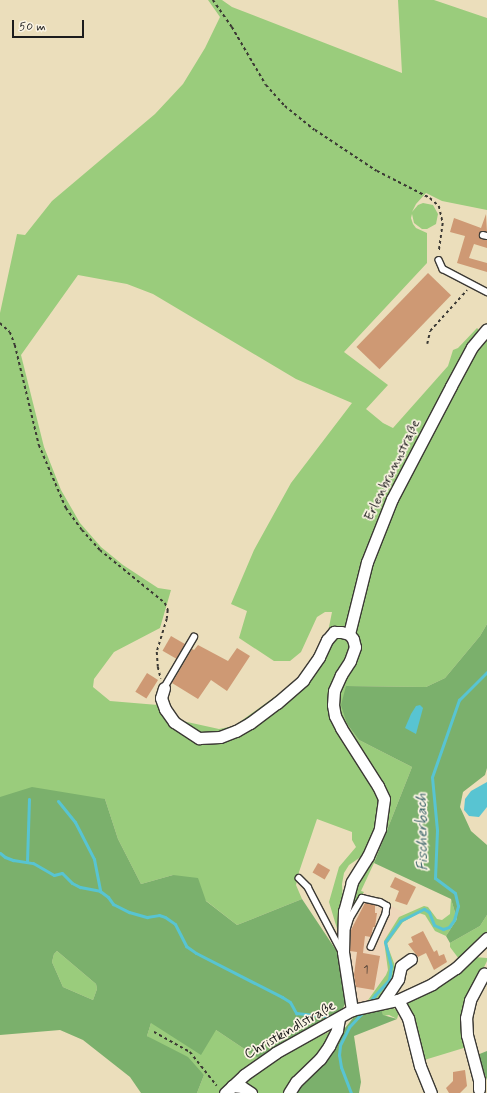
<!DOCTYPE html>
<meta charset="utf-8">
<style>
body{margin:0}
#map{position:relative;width:487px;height:1093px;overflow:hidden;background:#ebdebb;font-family:Mynerve,sans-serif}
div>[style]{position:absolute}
.built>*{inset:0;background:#eed7bb}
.green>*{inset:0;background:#9acc7c}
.forest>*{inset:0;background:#7bb06c}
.water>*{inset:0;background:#58c4d2}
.stream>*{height:3px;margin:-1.5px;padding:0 1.5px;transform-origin:1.5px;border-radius:1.5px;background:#58c4d2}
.building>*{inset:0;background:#ce9974;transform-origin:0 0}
.path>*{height:1.5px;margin-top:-0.75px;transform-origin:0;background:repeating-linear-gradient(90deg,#3b3934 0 3px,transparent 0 6px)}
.roads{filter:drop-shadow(1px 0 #3b3934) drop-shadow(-1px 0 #3b3934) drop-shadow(0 1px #3b3934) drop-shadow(0 -1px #3b3934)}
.lane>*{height:5.5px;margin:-2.75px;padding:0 2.75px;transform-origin:2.75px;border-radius:2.75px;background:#fff}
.street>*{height:11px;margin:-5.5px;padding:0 5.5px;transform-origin:5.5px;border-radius:5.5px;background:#fff}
span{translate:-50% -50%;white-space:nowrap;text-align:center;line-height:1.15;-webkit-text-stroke:3.5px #fcf5e5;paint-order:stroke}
.number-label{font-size:12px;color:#483b32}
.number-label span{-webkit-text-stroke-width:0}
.street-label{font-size:14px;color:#1c1c1c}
.water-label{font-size:15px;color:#345f65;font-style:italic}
.scale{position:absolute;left:12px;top:20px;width:72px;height:18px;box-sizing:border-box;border:2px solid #1c1c1c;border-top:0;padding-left:5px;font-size:12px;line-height:14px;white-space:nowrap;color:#1c1c1c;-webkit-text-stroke:3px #fcf5e5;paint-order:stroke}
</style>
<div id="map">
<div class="built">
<div style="clip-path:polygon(364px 892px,405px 913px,399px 917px,384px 941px,388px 970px,382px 983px,369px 997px,368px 1000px,355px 1004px,345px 940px,357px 901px)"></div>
</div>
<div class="green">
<div style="clip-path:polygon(evenodd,208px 0,222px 0,232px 7px,402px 73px,398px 0,434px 0,487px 18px,487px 210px,442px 201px,426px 193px,416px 204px,412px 212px,418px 205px,423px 203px,433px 205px,438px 214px,436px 224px,427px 229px,422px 229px,414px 223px,412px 214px,411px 218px,413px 224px,416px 228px,427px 233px,427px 263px,344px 352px,388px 385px,366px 409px,383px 423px,393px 428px,448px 366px,453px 350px,458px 348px,477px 328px,487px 338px,487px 624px,480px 636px,445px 678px,426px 687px,346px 686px,347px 724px,359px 740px,412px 767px,374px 863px,361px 891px,364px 892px,346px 922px,365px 854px,349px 865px,344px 873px,342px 884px,343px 903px,338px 932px,329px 902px,339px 867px,356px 847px,352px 840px,352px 832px,317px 819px,299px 872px,296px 885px,302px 899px,237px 925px,173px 875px,141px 884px,118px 839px,105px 799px,0 797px,0 313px,17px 234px,25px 235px,52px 201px,155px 114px,183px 84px,205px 48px,220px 17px,208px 0,78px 275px,127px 284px,153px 294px,296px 379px,352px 403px,291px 483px,254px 550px,231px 604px,247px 611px,239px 638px,274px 661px,290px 661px,301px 652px,317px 617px,325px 612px,332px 612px,328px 632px,313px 659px,298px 680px,234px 726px,219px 729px,178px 720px,158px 705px,110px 701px,93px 687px,94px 679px,114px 652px,160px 628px,171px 590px,158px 588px,123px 565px,101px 547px,80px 523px,61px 490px,44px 447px,21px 355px,78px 275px)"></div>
<div style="clip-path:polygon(451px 899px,457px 919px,446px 936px,435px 931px,425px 915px,419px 913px,403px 922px,387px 944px,395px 966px,394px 976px,381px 998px,368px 1000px,386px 975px,388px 970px,384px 941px,399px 917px,424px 906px,428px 907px,437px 919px,442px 920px,450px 914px)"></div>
<div style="clip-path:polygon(487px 915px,487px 935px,459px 959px,450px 947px,450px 943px,480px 926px)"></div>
<div style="clip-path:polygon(57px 951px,96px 984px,97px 989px,93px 1000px,63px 987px,52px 962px,54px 954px)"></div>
<div style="clip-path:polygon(474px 957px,487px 958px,487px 961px,467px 1003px,467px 1047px,421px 1061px,404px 1006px,405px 1001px)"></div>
<div style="clip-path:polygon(391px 1006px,399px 1012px,397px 1019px,389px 1015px,383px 1016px,381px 1008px)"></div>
<div style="clip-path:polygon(151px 1023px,216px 1030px,258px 1058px,222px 1093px,197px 1093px,204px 1075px,147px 1036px)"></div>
<div style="clip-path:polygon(333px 1030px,326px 1044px,285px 1093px,255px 1093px,243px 1084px,245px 1079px,284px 1053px)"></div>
</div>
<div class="forest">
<div style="clip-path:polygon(487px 624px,487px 768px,485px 775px,463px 792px,460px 807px,471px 831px,487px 845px,487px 915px,480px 926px,450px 943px,446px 936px,457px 919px,451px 899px,374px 863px,412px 767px,359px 740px,347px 724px,341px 705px,346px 686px,426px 687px,445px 678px,480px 636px)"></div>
<div style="clip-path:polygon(evenodd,32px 787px,105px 799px,118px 839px,141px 884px,173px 875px,198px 878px,206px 901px,237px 925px,302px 899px,338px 953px,347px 1000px,342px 1010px,258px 1058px,216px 1030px,201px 1055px,151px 1023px,147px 1036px,188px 1057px,204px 1075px,197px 1093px,141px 1093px,130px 1077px,83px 1040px,60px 1030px,0 1035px,0 797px,32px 787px,57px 951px,96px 984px,97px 989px,93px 1000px,63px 987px,52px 962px,54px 954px,57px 951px)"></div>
<div style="clip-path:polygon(381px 1008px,383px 1015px,397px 1019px,354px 1036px,361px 1082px,359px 1093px,294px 1093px,330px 1051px,345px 1028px,353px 1018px,362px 1012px)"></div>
<div style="clip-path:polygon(487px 1051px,487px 1080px,477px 1055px)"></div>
</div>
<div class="water">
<div style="clip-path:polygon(420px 705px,423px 708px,416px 734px,405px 728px,411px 714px,416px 706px)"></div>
<div style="clip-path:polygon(487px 782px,487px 807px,479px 817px,469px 816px,464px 810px,465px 799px,471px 791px)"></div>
</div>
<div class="stream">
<div style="left:58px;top:801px;width:27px;rotate:51deg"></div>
<div style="left:75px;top:822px;width:42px;rotate:62.8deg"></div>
<div style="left:94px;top:859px;width:33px;rotate:79deg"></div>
<div style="left:0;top:853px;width:6px;rotate:39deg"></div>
<div style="left:5px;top:857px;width:9px;rotate:21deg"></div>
<div style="left:13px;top:860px;width:20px;rotate:9deg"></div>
<div style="left:33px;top:863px;width:24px;rotate:30deg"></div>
<div style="left:54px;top:875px;width:8px;rotate:-14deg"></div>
<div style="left:62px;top:873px;width:14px;rotate:45deg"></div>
<div style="left:72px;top:883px;width:9px;rotate:27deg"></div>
<div style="left:80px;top:887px;width:20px;rotate:11deg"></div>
<div style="left:100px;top:891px;width:10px;rotate:37deg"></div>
<div style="left:108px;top:897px;width:9px;rotate:54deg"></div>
<div style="left:113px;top:904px;width:18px;rotate:27deg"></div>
<div style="left:129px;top:912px;width:19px;rotate:16deg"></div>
<div style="left:147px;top:917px;width:12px;rotate:-9deg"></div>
<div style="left:159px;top:915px;width:6px;rotate:18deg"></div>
<div style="left:165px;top:917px;width:12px;rotate:35deg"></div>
<div style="left:175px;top:924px;width:25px;rotate:63deg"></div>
<div style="left:186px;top:946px;width:12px;rotate:35deg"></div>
<div style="left:196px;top:953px;width:97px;rotate:27.1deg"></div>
<div style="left:282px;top:997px;width:9px;rotate:32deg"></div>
<div style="left:290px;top:1002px;width:13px;rotate:61deg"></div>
<div style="left:296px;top:1013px;width:37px;rotate:6deg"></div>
<div style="left:27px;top:862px;width:63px;rotate:-88.2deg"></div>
<div style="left:369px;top:1003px;width:10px;rotate:-53deg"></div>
<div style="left:375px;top:995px;width:21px;rotate:-47deg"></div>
<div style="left:389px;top:980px;width:14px;rotate:-82deg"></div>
<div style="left:391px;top:966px;width:25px;rotate:-104deg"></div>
<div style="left:385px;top:942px;width:26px;rotate:-54deg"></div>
<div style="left:400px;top:921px;width:27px;rotate:-27deg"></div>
<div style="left:424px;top:909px;width:6px;rotate:31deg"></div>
<div style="left:429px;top:912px;width:14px;rotate:69deg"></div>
<div style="left:434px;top:925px;width:10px;rotate:24deg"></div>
<div style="left:443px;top:929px;width:6px;rotate:-18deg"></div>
<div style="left:449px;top:927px;width:9px;rotate:-54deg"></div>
<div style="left:454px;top:920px;width:15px;rotate:-74deg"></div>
<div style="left:458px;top:906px;width:13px;rotate:-103deg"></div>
<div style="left:455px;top:893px;width:25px;rotate:-143deg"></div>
<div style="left:435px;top:878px;width:48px;rotate:-87.6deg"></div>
<div style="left:437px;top:830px;width:53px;rotate:-95.4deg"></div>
<div style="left:432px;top:777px;width:82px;rotate:-70.7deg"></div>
<div style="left:459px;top:700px;width:40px;rotate:-45deg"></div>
<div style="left:351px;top:1093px;width:28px;rotate:-111deg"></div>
<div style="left:341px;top:1067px;width:12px;rotate:-99deg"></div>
<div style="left:339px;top:1055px;width:10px;rotate:-84deg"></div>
<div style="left:340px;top:1045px;width:20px;rotate:-63deg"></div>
<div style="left:349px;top:1027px;width:22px;rotate:-47deg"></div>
</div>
<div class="building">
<div style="clip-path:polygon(486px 214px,487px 232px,481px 231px,479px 236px,482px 239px,487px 240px,487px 248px,474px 244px,469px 258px,487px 263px,487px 272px,457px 263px,465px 236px,450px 232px,454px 218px,481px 228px)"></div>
<div style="left:428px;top:273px;width:32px;height:103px;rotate:44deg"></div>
<div style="left:171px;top:636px;width:16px;height:17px;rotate:30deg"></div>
<div style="clip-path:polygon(198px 645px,228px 661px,237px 648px,250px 656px,227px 691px,211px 680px,198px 699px,172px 683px,192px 649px,194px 650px)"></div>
<div style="left:147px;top:673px;width:13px;height:22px;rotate:32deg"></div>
<div style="left:318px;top:863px;width:14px;height:11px;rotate:30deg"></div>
<div style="clip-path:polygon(395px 877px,416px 887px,407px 905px,395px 901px,399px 891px,390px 887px)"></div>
<div style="clip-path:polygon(365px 903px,375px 905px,375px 913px,377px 913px,375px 927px,373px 927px,371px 937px,365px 936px,363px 953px,380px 956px,374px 990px,356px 987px,354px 975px,357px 952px,350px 951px,351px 930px)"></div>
<div style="clip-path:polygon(423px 931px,434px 952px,437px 950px,439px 956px,444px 954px,447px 962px,434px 970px,426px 953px,418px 957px,408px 944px,413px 942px,411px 937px)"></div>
<div style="clip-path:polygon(465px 1070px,467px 1086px,460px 1093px,449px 1093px,446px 1088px,453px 1081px,453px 1072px)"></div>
</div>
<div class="path">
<div style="left:213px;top:0;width:33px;rotate:55deg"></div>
<div style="left:232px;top:27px;width:67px;rotate:59.6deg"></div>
<div style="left:266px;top:85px;width:28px;rotate:48deg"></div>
<div style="left:285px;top:106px;width:38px;rotate:39deg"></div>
<div style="left:315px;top:130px;width:74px;rotate:33.5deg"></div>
<div style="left:377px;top:171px;width:59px;rotate:27deg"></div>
<div style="left:430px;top:198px;width:12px;rotate:42deg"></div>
<div style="left:439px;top:206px;width:17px;rotate:77deg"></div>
<div style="left:443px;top:223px;width:29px;rotate:98deg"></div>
<div style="left:0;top:323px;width:13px;rotate:42deg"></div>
<div style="left:10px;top:332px;width:14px;rotate:69deg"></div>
<div style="left:15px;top:345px;width:103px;rotate:76.5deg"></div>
<div style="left:39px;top:445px;width:69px;rotate:66.8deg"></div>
<div style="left:66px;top:508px;width:27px;rotate:54deg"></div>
<div style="left:82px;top:530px;width:27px;rotate:48deg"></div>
<div style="left:100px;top:550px;width:84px;rotate:39.2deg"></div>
<div style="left:165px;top:603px;width:8px;rotate:67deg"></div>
<div style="left:168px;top:610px;width:9px;rotate:96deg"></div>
<div style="left:167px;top:619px;width:34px;rotate:107deg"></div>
<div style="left:157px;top:652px;width:15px;rotate:86deg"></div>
<div style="left:158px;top:667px;width:12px;rotate:76deg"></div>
<div style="left:427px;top:344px;width:13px;rotate:-77deg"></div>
<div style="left:430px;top:331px;width:55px;rotate:-47.9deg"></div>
<div style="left:154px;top:1032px;width:41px;rotate:29.1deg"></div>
<div style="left:190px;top:1052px;width:43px;rotate:51.5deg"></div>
</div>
<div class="roads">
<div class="lane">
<div style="left:483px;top:235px;width:4px;rotate:14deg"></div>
<div style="left:439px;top:260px;width:10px;rotate:66deg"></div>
<div style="left:443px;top:269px;width:50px;rotate:27.6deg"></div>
<div style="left:164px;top:688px;width:59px;rotate:-59.5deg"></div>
<div style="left:299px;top:878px;width:13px;rotate:45deg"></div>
<div style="left:308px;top:887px;width:71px;rotate:62.4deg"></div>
<div style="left:347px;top:928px;width:10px;rotate:-73deg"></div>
<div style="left:350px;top:918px;width:23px;rotate:-59deg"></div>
<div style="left:362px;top:898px;width:18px;rotate:13deg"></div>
<div style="left:380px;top:902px;width:8px;rotate:30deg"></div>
<div style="left:387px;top:906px;width:8px;rotate:97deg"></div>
<div style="left:386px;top:914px;width:36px;rotate:114deg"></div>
</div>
<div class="street">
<div style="left:349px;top:634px;width:74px;rotate:-76deg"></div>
<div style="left:367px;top:562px;width:68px;rotate:-68.4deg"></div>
<div style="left:392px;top:499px;width:127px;rotate:-62.4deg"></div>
<div style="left:451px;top:386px;width:44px;rotate:-61.7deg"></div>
<div style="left:472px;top:347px;width:23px;rotate:-50deg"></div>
<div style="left:164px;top:688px;width:10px;rotate:107deg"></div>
<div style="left:161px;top:698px;width:12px;rotate:70deg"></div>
<div style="left:165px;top:709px;width:16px;rotate:55deg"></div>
<div style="left:174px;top:722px;width:30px;rotate:33deg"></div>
<div style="left:199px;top:738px;width:21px;rotate:-3deg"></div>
<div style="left:220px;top:737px;width:17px;rotate:-21deg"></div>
<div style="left:236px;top:731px;width:16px;rotate:-30deg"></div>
<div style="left:250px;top:723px;width:34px;rotate:-37deg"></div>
<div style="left:277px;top:703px;width:35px;rotate:-41deg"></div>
<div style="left:303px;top:680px;width:28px;rotate:-55deg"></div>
<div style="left:319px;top:657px;width:19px;rotate:-65deg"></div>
<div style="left:327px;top:640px;width:11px;rotate:-49deg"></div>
<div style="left:334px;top:632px;width:7px"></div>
<div style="left:341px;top:632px;width:8px;rotate:14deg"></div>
<div style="left:349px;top:634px;width:6px;rotate:51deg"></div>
<div style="left:353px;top:639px;width:8px;rotate:76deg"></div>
<div style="left:355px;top:647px;width:15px;rotate:110deg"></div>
<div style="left:350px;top:661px;width:17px;rotate:123deg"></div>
<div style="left:341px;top:675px;width:17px;rotate:114deg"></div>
<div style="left:334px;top:691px;width:14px;rotate:94deg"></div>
<div style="left:333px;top:705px;width:11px;rotate:80deg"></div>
<div style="left:335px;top:716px;width:13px;rotate:63deg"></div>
<div style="left:341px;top:728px;width:69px;rotate:57.5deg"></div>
<div style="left:378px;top:786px;width:14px;rotate:65deg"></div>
<div style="left:384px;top:799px;width:30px;rotate:98deg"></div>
<div style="left:380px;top:829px;width:30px;rotate:114deg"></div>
<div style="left:368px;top:856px;width:31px;rotate:122deg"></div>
<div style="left:352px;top:882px;width:30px;rotate:105deg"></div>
<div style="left:344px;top:911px;width:41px;rotate:91.4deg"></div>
<div style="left:343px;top:952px;width:59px;rotate:81.2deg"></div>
<div style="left:398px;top:1000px;width:21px;rotate:61deg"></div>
<div style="left:408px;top:1018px;width:49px;rotate:76deg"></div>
<div style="left:420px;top:1066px;width:29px;rotate:68deg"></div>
<div style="left:382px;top:1003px;width:29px;rotate:-56deg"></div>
<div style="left:398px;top:979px;width:13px;rotate:-77deg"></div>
<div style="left:401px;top:966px;width:12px;rotate:-35deg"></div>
<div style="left:232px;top:1086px;width:10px;rotate:6deg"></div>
<div style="left:242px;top:1087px;width:11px;rotate:34deg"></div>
<div style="left:479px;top:1089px;width:9px;rotate:-90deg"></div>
<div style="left:479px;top:1080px;width:47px;rotate:-104.9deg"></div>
<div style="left:467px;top:1035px;width:17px;rotate:-93deg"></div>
<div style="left:466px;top:1018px;width:18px;rotate:-77deg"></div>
<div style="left:470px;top:1000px;width:30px;rotate:-62deg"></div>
<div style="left:225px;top:1093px;width:26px;rotate:-43deg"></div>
<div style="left:244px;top:1075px;width:38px;rotate:-35deg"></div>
<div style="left:275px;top:1053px;width:88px;rotate:-29.2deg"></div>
<div style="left:352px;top:1010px;width:47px;rotate:-12.3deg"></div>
<div style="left:398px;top:1000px;width:38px;rotate:-25deg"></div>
<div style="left:432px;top:984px;width:29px;rotate:-34deg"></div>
<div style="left:456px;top:968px;width:43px;rotate:-44.1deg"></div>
<div style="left:289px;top:1093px;width:13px;rotate:-58deg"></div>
<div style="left:296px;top:1082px;width:33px;rotate:-44deg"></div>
<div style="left:320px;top:1059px;width:16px;rotate:-55deg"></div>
<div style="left:329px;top:1046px;width:18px;rotate:-63deg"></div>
<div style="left:337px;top:1030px;width:11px;rotate:-80deg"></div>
</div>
</div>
<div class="number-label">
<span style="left:366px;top:971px">1</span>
</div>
<div class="street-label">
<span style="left:392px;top:470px;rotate:-64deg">Erlenbrunnstraße</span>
<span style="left:290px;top:1030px;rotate:-30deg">Christkindlstraße</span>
</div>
<div class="water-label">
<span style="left:423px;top:832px;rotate:-91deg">Fischerbach</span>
</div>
<div class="scale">50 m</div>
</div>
